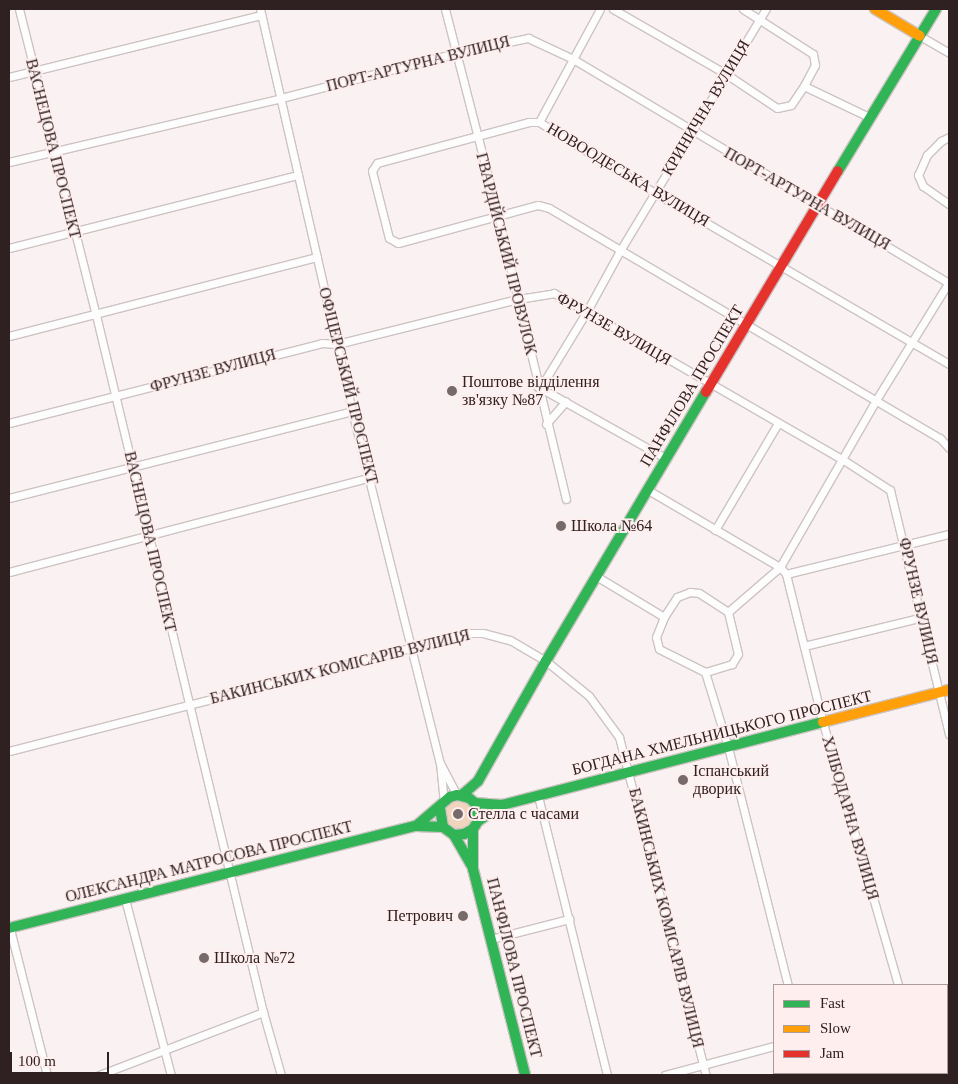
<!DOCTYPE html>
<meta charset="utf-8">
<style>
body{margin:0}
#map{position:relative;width:958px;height:1084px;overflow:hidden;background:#faf2f2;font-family:Georgia,serif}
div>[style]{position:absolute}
.green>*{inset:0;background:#f1d4bc}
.round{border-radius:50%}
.roads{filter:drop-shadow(1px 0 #cdc3c3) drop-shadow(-1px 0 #cdc3c3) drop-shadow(0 1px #cdc3c3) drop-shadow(0 -1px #cdc3c3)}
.street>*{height:7px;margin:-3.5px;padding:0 3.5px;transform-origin:3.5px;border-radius:3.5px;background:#fefdfd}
.fast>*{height:10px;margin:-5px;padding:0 5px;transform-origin:5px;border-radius:5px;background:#30b455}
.slow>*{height:10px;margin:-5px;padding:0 5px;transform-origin:5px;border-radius:5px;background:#ff9f0a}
.jam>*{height:10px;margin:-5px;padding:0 5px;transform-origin:5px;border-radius:5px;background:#e5322d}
.dots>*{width:14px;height:14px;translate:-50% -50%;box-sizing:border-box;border:2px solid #feeeee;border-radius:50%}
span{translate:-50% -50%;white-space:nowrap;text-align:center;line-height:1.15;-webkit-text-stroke:4px #feeeee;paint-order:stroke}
.street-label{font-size:16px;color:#2f2122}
.poi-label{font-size:16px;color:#2f2122}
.left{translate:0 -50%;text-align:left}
.right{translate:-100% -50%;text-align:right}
.frame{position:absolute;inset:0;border:10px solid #2f2122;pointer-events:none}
.legend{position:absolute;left:773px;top:984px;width:175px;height:90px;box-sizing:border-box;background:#feeeee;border:1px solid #ab9c9c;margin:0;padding:6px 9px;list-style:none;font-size:15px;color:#2f2122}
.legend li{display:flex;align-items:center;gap:10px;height:25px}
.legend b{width:25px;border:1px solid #ab9c9c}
.scale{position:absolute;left:10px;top:1052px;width:99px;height:22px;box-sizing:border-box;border:2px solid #2f2122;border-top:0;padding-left:6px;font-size:15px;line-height:18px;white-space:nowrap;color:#2f2122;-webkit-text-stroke:4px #feeeee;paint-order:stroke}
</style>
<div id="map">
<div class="green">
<div class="round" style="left:445px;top:801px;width:28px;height:28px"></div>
</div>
<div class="roads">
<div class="street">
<div style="left:19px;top:9px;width:316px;rotate:75.9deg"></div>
<div style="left:96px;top:315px;width:717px;rotate:76.53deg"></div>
<div style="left:263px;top:1012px;width:66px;rotate:74.1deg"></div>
<div style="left:260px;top:9px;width:412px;rotate:77.1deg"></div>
<div style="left:352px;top:411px;width:363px;rotate:76deg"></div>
<div style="left:440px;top:763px;width:40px;rotate:84.3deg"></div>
<div style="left:445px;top:9px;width:214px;rotate:75.6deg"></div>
<div style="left:498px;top:216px;width:291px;rotate:76.5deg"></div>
<div style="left:613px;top:9px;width:130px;rotate:29.9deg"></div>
<div style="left:726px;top:74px;width:61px;rotate:33.7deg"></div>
<div style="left:777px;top:108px;width:14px;rotate:-12deg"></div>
<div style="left:791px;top:105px;width:23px;rotate:-56deg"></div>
<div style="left:743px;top:9px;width:83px;rotate:32.7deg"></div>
<div style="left:813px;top:54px;width:11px;rotate:80deg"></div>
<div style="left:815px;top:65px;width:24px;rotate:118deg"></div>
<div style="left:804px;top:86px;width:74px;rotate:25.5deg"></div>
<div style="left:920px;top:36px;width:34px;rotate:30deg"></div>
<div style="left:9px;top:77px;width:260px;rotate:-13.8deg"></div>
<div style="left:539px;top:122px;width:128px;rotate:-61.6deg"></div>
<div style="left:949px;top:137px;width:9px;rotate:153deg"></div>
<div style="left:941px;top:141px;width:20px;rotate:135deg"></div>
<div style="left:927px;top:155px;width:22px;rotate:114deg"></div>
<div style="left:918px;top:175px;width:12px;rotate:66deg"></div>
<div style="left:923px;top:186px;width:32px;rotate:35deg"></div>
<div style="left:9px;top:162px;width:279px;rotate:-13.2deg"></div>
<div style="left:281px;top:98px;width:181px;rotate:-14.4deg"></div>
<div style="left:456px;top:53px;width:74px;rotate:-11.8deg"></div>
<div style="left:528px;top:38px;width:50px;rotate:25deg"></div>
<div style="left:573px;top:59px;width:438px;rotate:30.8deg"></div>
<div style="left:9px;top:248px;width:298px;rotate:-14.2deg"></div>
<div style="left:9px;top:336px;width:318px;rotate:-14.4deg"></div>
<div style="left:949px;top:364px;width:340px;rotate:-149.8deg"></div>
<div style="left:655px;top:193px;width:136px;rotate:-148.5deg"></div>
<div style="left:539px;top:122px;width:10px;rotate:180deg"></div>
<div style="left:529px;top:122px;width:157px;rotate:164.9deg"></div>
<div style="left:377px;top:163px;width:9px;rotate:122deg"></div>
<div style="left:372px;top:171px;width:69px;rotate:75.8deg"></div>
<div style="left:389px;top:238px;width:10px;rotate:29deg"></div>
<div style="left:398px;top:243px;width:145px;rotate:-15.2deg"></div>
<div style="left:538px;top:205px;width:11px;rotate:15deg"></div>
<div style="left:549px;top:208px;width:454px;rotate:30.5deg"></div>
<div style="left:940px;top:438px;width:13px;rotate:48deg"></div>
<div style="left:9px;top:423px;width:323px;rotate:-14.3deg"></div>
<div style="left:322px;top:343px;width:15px;rotate:4deg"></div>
<div style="left:337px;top:344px;width:187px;rotate:-14deg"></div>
<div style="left:518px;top:299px;width:36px;rotate:-9deg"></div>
<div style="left:554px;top:293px;width:332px;rotate:30deg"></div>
<div style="left:842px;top:459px;width:57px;rotate:32.9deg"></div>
<div style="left:890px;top:490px;width:251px;rotate:76.4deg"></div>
<div style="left:546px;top:424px;width:30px;rotate:-49deg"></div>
<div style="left:667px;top:459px;width:149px;rotate:-150.7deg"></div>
<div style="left:537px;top:386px;width:10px;rotate:-37deg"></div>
<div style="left:545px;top:380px;width:81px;rotate:-58.7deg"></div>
<div style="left:587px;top:311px;width:71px;rotate:-61.3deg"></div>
<div style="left:621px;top:249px;width:280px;rotate:-58.9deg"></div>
<div style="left:648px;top:490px;width:153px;rotate:30.3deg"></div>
<div style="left:780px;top:567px;width:9px;rotate:49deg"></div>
<div style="left:786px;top:574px;width:154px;rotate:76.1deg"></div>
<div style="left:823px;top:723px;width:273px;rotate:74deg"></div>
<div style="left:9px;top:498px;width:354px;rotate:-14.2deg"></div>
<div style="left:715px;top:530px;width:124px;rotate:-59.5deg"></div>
<div style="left:9px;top:572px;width:373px;rotate:-14.7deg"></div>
<div style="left:786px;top:574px;width:168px;rotate:-13.8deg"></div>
<div style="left:596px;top:576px;width:79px;rotate:31.1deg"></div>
<div style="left:690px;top:592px;width:9px;rotate:6deg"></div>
<div style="left:699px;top:593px;width:35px;rotate:33deg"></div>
<div style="left:728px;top:612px;width:43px;rotate:76.6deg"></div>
<div style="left:738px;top:654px;width:12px;rotate:121deg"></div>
<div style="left:732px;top:664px;width:28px;rotate:163deg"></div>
<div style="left:705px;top:672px;width:51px;rotate:-153.4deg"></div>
<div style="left:659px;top:649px;width:12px;rotate:-104deg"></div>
<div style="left:656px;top:637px;width:22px;rotate:-68deg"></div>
<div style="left:664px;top:617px;width:24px;rotate:-57deg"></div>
<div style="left:677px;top:597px;width:14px;rotate:-21deg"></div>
<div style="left:728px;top:612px;width:69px;rotate:-40.9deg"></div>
<div style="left:780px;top:567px;width:193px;rotate:-60.1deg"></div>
<div style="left:876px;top:400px;width:139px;rotate:-58.3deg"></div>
<div style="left:804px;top:646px;width:122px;rotate:-13.7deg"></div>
<div style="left:705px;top:672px;width:78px;rotate:73deg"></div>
<div style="left:728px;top:747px;width:245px;rotate:75.9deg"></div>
<div style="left:9px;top:751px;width:474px;rotate:-14.4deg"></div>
<div style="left:468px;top:633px;width:15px"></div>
<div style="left:483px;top:633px;width:28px;rotate:15deg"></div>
<div style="left:510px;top:640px;width:42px;rotate:30.3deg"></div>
<div style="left:546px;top:661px;width:55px;rotate:39.1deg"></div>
<div style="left:589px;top:696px;width:51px;rotate:53.8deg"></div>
<div style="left:619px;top:737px;width:349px;rotate:75.6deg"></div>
<div style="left:441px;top:765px;width:34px;rotate:62deg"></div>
<div style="left:538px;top:796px;width:287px;rotate:76.1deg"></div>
<div style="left:125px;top:899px;width:182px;rotate:75.4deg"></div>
<div style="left:9px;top:925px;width:155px;rotate:75.8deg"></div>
<div style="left:491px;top:939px;width:81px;rotate:-14.4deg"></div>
<div style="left:947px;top:1001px;width:2px;rotate:-27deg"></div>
<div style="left:810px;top:1073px;width:2px;rotate:63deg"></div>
<div style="left:922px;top:1073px;width:2px;rotate:90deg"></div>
<div style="left:99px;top:1075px;width:176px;rotate:-21deg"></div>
<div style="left:665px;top:1075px;width:113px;rotate:-14.9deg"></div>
</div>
<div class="fast">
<div style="left:838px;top:171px;width:189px;rotate:-58.8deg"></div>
<div style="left:462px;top:795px;width:21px;rotate:-41deg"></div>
<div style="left:478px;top:781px;width:138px;rotate:-60.5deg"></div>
<div style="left:546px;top:661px;width:313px;rotate:-59.3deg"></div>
<div style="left:475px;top:803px;width:27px;rotate:4deg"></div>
<div style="left:478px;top:821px;width:29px;rotate:-34deg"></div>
<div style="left:502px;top:805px;width:332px;rotate:-14.5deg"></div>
<div style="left:416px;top:826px;width:45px;rotate:-40.5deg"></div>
<div style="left:450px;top:797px;width:7px;rotate:-16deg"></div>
<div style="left:457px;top:795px;width:12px;rotate:14deg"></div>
<div style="left:469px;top:798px;width:8px;rotate:40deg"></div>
<div style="left:475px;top:803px;width:18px;rotate:81deg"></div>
<div style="left:478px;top:821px;width:9px;rotate:122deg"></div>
<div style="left:473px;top:829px;width:10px;rotate:151deg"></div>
<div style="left:464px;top:834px;width:10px;rotate:174deg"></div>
<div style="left:454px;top:835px;width:14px;rotate:-144deg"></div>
<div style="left:443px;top:827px;width:19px;rotate:-99deg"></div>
<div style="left:473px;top:829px;width:40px;rotate:90deg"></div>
<div style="left:473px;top:869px;width:212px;rotate:75.8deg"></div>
<div style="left:454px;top:835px;width:36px;rotate:60deg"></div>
<div style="left:9px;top:928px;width:420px;rotate:-14.1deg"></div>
<div style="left:416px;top:826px;width:27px;rotate:2deg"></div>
</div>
<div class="slow">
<div style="left:875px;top:9px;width:52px;rotate:31deg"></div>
<div style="left:823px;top:722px;width:130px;rotate:-14.3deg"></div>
</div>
<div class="jam">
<div style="left:706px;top:392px;width:257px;rotate:-59.2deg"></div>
</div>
</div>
<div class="dots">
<div style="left:452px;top:391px;background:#766a6b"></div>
<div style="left:561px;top:526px;background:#766a6b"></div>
<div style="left:683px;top:780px;background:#766a6b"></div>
<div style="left:458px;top:814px;background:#766a6b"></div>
<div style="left:463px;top:916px;background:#766a6b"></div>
<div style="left:204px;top:958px;background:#766a6b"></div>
</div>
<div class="street-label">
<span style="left:418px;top:64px;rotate:-14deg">ПОРТ-АРТУРНА ВУЛИЦЯ</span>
<span style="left:706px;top:108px;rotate:-59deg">КРИНИЧНА ВУЛИЦЯ</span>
<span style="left:53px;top:149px;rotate:76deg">ВАСНЕЦОВА ПРОСПЕКТ</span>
<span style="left:628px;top:175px;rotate:31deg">НОВООДЕСЬКА ВУЛИЦЯ</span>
<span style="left:807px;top:199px;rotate:30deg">ПОРТ-АРТУРНА ВУЛИЦЯ</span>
<span style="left:506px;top:254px;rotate:76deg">ГВАРДІЙСЬКИЙ ПРОВУЛОК</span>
<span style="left:614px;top:329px;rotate:30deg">ФРУНЗЕ ВУЛИЦЯ</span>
<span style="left:213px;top:371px;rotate:-15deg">ФРУНЗЕ ВУЛИЦЯ</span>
<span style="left:348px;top:386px;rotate:76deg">ОФІЦЕРСЬКИЙ ПРОСПЕКТ</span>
<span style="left:692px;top:386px;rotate:-59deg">ПАНФІЛОВА ПРОСПЕКТ</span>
<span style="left:150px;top:542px;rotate:77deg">ВАСНЕЦОВА ПРОСПЕКТ</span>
<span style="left:918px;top:601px;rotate:77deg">ФРУНЗЕ ВУЛИЦЯ</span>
<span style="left:340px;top:667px;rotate:-14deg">БАКИНСЬКИХ КОМІСАРІВ ВУЛИЦЯ</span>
<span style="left:722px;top:733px;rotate:-14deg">БОГДАНА ХМЕЛЬНИЦЬКОГО ПРОСПЕКТ</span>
<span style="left:850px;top:818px;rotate:74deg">ХЛІБОДАРНА ВУЛИЦЯ</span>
<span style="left:209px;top:862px;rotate:-14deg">ОЛЕКСАНДРА МАТРОСОВА ПРОСПЕКТ</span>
<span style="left:666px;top:918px;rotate:76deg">БАКИНСЬКИХ КОМІСАРІВ ВУЛИЦЯ</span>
<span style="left:514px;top:968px;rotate:76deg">ПАНФІЛОВА ПРОСПЕКТ</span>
</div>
<div class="poi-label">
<span class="left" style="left:462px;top:391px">Поштове відділення<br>зв'язку №87</span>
<span class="left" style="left:571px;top:526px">Школа №64</span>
<span class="left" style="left:693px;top:780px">Іспанський<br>дворик</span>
<span class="left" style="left:468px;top:814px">Стелла с часами</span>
<span class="right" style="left:453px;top:916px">Петрович</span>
<span class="left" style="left:214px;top:958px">Школа №72</span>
</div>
<div class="frame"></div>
<ul class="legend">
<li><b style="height:6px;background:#30b455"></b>Fast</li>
<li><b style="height:6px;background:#ff9f0a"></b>Slow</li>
<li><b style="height:6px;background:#e5322d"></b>Jam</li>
</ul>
<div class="scale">100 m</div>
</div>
